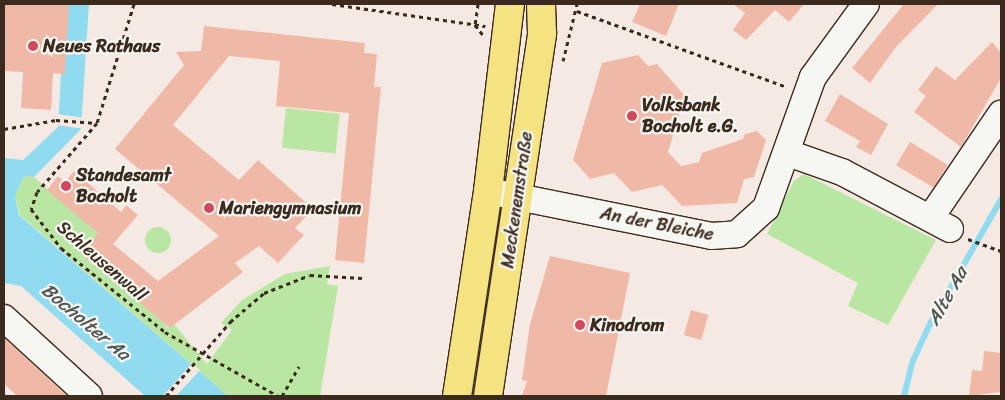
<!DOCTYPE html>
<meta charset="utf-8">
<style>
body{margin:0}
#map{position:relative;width:1005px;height:400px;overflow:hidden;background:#f5eae3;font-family:Sriracha,sans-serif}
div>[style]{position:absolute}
.green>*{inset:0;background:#bae6a3;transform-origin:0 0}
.round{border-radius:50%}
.water>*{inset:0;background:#91dbf1}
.pier>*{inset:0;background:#f5eae3;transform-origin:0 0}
.stream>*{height:5.5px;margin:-2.75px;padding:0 2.75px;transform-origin:2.75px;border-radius:2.75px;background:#91dbf1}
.building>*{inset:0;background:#f0b8a7;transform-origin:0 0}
.path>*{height:3px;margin-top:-1.5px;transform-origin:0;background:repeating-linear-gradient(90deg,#3b2a1e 0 4px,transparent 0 8px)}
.roads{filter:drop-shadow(1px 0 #3b2a1e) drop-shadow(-1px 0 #3b2a1e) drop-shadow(0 1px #3b2a1e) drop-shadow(0 -1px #3b2a1e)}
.minor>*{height:26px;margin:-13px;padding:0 13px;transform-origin:13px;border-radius:13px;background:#f6f6f2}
.major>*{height:28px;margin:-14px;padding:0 14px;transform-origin:14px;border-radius:14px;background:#f5e382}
.dots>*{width:14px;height:14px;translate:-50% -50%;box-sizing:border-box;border:2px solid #f6f6f2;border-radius:50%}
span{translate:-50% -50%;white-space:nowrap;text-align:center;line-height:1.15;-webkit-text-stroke:4.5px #f6f6f2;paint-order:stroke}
.poi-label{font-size:18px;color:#3b2a1e;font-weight:700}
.left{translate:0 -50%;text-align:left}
.street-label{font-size:18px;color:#3b2a1e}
.water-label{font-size:19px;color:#505653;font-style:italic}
.frame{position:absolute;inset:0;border:5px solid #3b2a1e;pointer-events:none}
</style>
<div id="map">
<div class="green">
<div style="left:286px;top:108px;width:54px;height:40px;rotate:6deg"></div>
<div style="clip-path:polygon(804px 174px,936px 240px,888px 325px,848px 306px,858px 283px,767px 234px,794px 181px)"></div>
<div style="clip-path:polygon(24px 176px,34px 177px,98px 233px,81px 254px,158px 315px,168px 328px,174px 324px,207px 364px,232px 330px,221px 323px,242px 300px,285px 274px,330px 266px,327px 284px,338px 286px,320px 396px,228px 396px,20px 215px,15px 196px)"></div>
<div class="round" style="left:145px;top:227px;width:26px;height:26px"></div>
</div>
<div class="water">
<div style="clip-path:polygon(65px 4px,89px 4px,81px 129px,34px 177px,24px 176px,15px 196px,19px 215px,228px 396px,145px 396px,21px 286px,4px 283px,4px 158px,23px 160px,58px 127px)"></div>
</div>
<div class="pier">
<div style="left:57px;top:114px;width:28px;height:11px;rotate:8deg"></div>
<div style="clip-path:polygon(192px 363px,200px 370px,176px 396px,163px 396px)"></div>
</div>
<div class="stream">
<div style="left:904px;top:396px;width:36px;rotate:-76deg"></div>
<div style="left:913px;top:361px;width:43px;rotate:-65.2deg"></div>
<div style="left:931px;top:322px;width:141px;rotate:-60.2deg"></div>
</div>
<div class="building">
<div style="clip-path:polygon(4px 4px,69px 4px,65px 74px,53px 73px,51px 110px,21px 108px,23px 72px,4px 71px)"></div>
<div style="clip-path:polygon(640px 4px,679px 4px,666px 36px,632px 22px)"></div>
<div style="clip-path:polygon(733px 4px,804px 4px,789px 22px,775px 10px,746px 40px,733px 30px,745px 13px)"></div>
<div style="clip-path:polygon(904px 4px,938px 4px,896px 47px,870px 83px,852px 68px)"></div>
<div style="clip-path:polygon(204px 26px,365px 43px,364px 53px,377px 54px,374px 87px,381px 87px,364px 263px,335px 260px,349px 113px,276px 106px,280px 61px,229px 56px,173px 125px,239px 180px,258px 160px,313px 209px,295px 228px,304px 235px,278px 263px,259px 246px,235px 263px,243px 272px,170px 328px,81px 254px,98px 233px,47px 190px,58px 176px,65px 182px,74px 171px,121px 212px,126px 205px,138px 215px,113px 244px,158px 281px,219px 236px,115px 149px,184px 65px,176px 52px,201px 51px)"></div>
<div style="clip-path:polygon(992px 42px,1001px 53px,1001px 78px,961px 147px,914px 112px,926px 96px,918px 90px,936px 66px,955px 80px)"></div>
<div style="clip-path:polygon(638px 55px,648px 66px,657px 64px,685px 96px,668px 152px,681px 166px,699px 162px,702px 153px,743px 139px,745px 134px,757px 131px,766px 140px,754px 177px,744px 179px,737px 203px,682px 206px,662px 185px,632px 192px,614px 173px,590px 179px,573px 160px,602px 63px)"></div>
<div style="clip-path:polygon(840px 94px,888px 124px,871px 155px,856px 147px,860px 141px,825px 121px)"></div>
<div style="left:910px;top:142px;width:44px;height:27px;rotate:31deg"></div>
<div style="clip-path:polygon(550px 256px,630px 273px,606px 396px,522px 396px,527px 381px,522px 380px,530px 324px)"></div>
<div style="left:691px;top:310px;width:18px;height:26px;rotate:16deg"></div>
<div style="clip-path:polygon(4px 338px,67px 396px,17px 396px,4px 384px)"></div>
<div style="clip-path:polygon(984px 351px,1001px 353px,1001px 392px,969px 396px,972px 370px,982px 371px)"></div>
</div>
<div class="path">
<div style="left:134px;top:4px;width:125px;rotate:107.3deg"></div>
<div style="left:97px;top:123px;width:91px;rotate:131deg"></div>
<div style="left:37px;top:192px;width:18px;rotate:109deg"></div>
<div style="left:31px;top:209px;width:49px;rotate:52.4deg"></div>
<div style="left:61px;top:248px;width:134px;rotate:38.9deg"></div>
<div style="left:165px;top:332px;width:130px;rotate:29.5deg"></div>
<div style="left:332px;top:4px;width:155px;rotate:8.2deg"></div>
<div style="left:478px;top:4px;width:21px;rotate:98deg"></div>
<div style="left:475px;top:25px;width:13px;rotate:51deg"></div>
<div style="left:577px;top:11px;width:223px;rotate:19.9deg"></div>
<div style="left:563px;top:61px;width:59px;rotate:-76.2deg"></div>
<div style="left:4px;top:129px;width:53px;rotate:-9.8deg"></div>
<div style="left:56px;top:120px;width:41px;rotate:4.2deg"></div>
<div style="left:968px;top:239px;width:35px;rotate:20deg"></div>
<div style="left:166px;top:396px;width:98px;rotate:-49.1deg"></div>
<div style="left:230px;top:322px;width:45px;rotate:-40.5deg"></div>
<div style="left:264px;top:293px;width:49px;rotate:-21.4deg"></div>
<div style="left:310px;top:275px;width:52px;rotate:3.3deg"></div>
<div style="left:282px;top:396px;width:34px;rotate:-60deg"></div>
</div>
<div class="roads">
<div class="minor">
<div style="left:788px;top:153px;width:57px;rotate:19.4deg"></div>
<div style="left:842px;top:172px;width:122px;rotate:27.8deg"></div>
<div style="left:488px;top:191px;width:227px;rotate:11.4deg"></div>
<div style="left:711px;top:236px;width:26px;rotate:-4deg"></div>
<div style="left:737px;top:234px;width:39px;rotate:-42deg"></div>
<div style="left:766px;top:208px;width:139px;rotate:-70.3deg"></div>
<div style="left:813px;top:77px;width:90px;rotate:-54deg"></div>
<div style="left:931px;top:217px;width:125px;rotate:-55.8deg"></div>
<div style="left:4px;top:318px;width:115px;rotate:42.5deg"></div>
</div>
<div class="major">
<div style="left:457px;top:396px;width:207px;rotate:-81.4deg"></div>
<div style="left:488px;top:191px;width:188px;rotate:-83.3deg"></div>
<div style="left:488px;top:396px;width:367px;rotate:-81.5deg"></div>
<div style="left:542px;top:33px;width:29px;rotate:-92deg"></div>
</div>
</div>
<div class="dots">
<div style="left:33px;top:46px;background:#d1495b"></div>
<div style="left:632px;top:116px;background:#d1495b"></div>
<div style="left:66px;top:186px;background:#d1495b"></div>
<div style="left:209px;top:208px;background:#d1495b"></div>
<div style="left:580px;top:325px;background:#d1495b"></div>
</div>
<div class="poi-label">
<span class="left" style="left:43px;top:46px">Neues Rathaus</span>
<span class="left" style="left:642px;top:116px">Volksbank<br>Bocholt e.G.</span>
<span class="left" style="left:76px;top:186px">Standesamt<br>Bocholt</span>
<span class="left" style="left:219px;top:208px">Mariengymnasium</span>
<span class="left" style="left:590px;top:325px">Kinodrom</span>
</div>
<div class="street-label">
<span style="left:517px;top:200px;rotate:-82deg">Meckenemstraße</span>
<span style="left:657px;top:224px;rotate:11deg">An der Bleiche</span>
<span style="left:102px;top:261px;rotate:41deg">Schleusenwall</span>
</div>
<div class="water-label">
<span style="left:947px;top:296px;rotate:-61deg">Alte Aa</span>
<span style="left:86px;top:322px;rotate:40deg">Bocholter Aa</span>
</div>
<div class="frame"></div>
</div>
